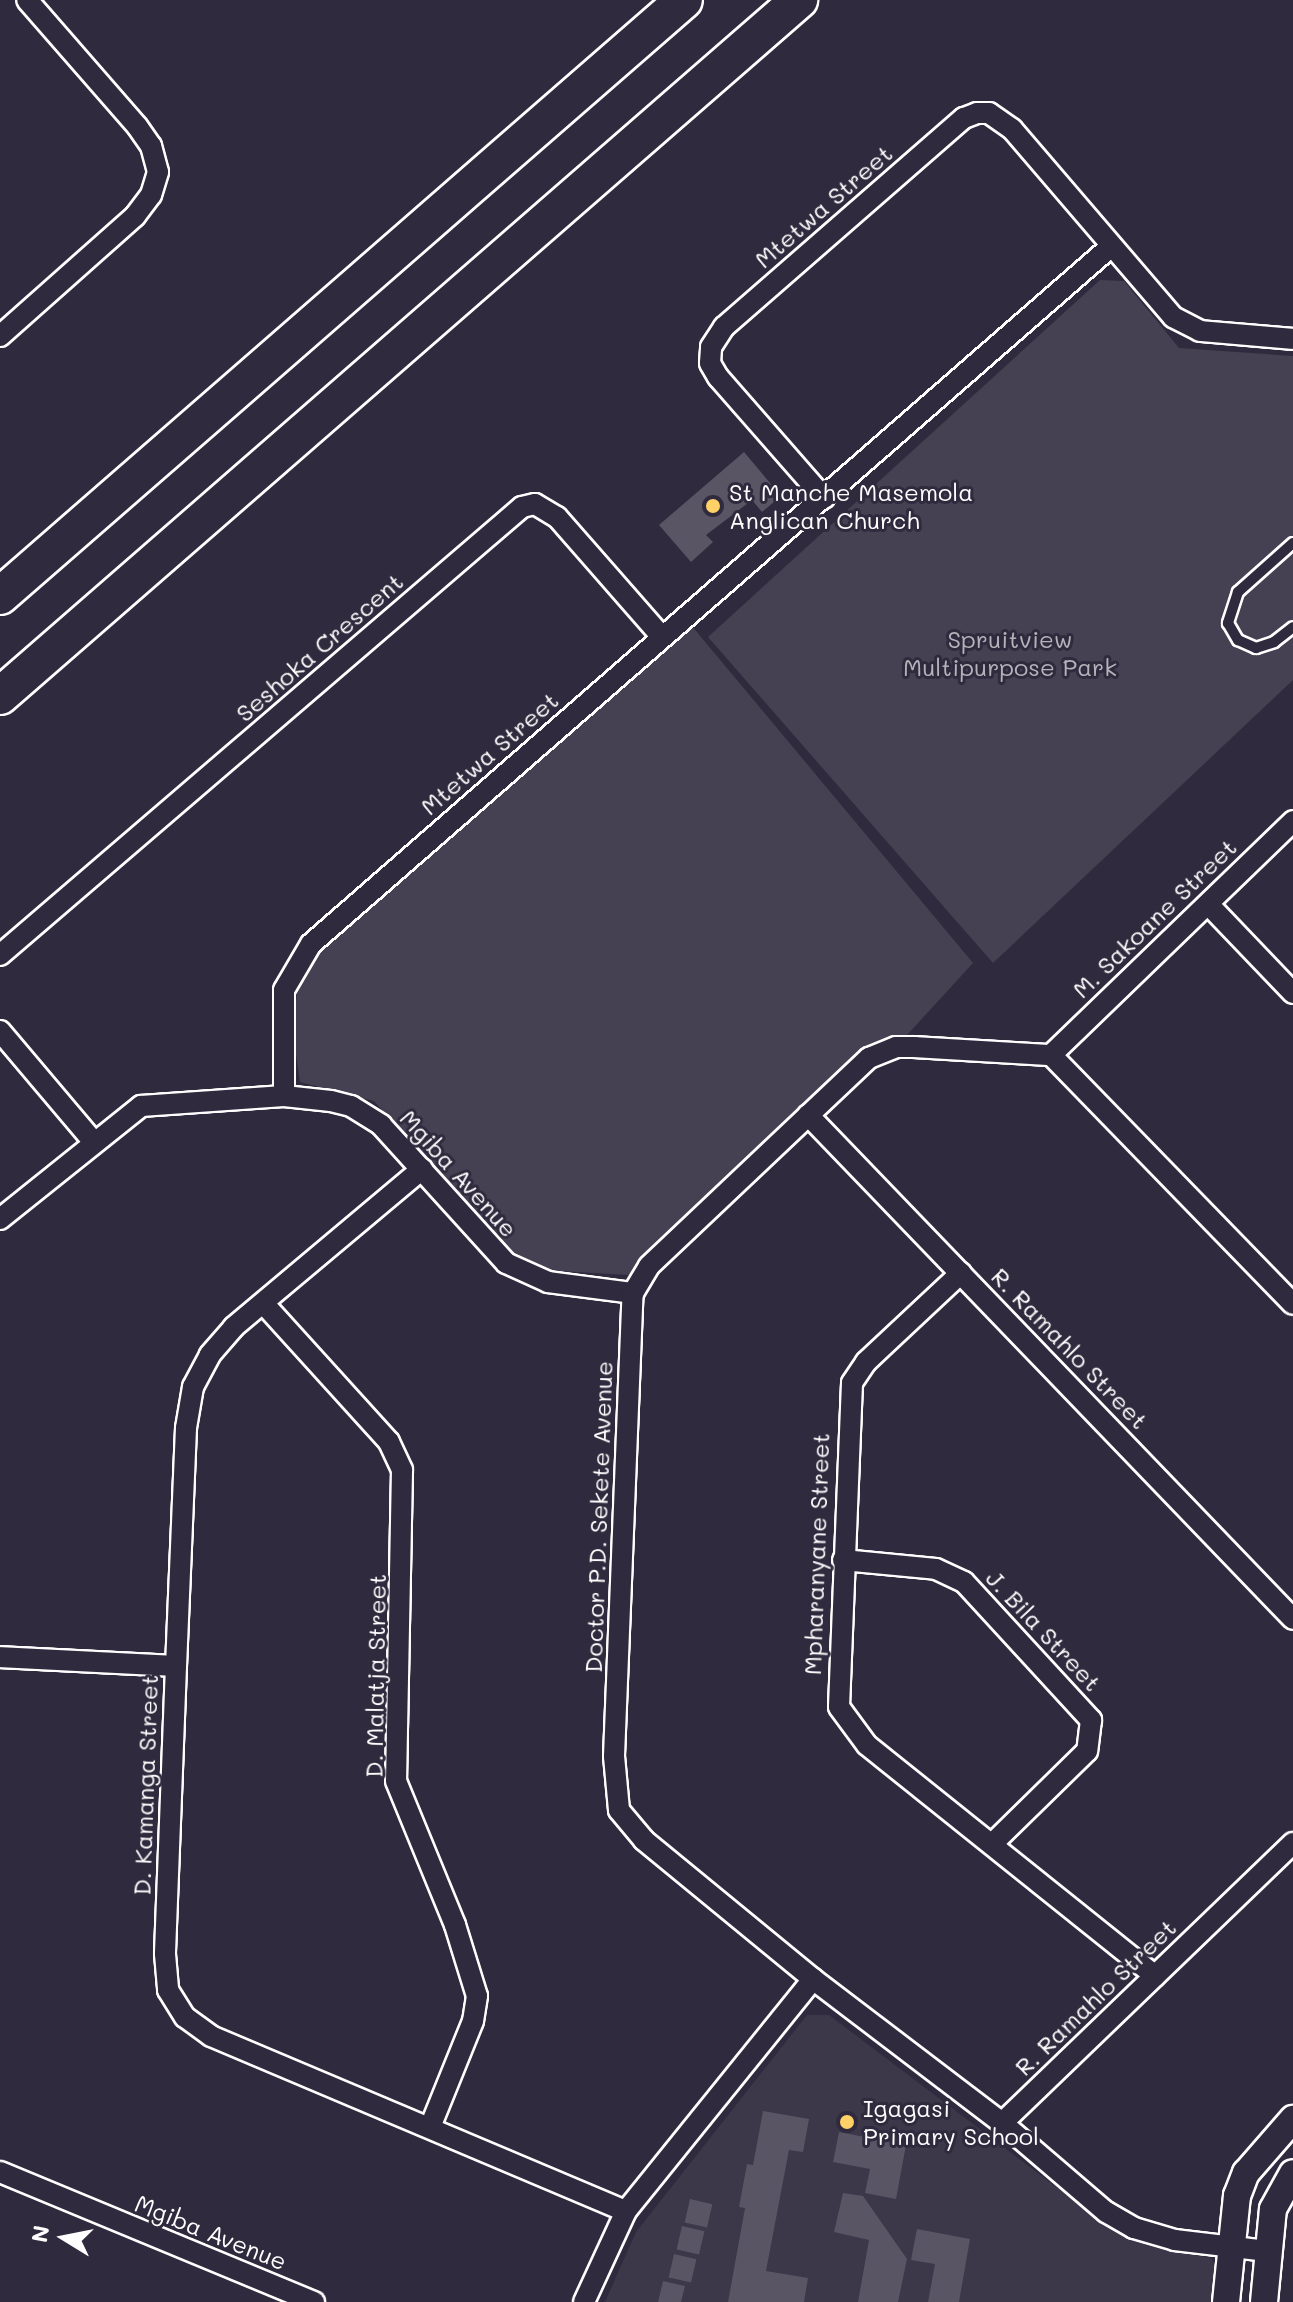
<!DOCTYPE html>
<style>
body{margin:0}
#map{position:relative;width:1293px;height:2302px;overflow:hidden;background:#2f2a3d;font-family:Mali,sans-serif}
div>[style]{position:absolute}
.built>*{inset:0;background:#3c3749}
.green>*{inset:0;background:#464152}
.building>*{inset:0;background:#595564;transform-origin:0 0}
.roads{filter:drop-shadow(2px 0 #fff) drop-shadow(-2px 0 #fff) drop-shadow(0 2px #fff) drop-shadow(0 -2px #fff)}
.service>*{height:10px;margin:-5px;padding:0 5px;transform-origin:5px;border-radius:5px;background:#2f2a3d}
.minor>*{height:20px;margin:-10px;padding:0 10px;transform-origin:10px;border-radius:10px;background:#2f2a3d}
.tertiary>*{height:26px;margin:-13px;padding:0 13px;transform-origin:13px;border-radius:13px;background:#2f2a3d}
.motorway>*{height:36px;margin:-18px;padding:0 18px;transform-origin:18px;border-radius:18px;background:#2f2a3d}
.dots>*{width:22px;height:22px;translate:-50% -50%;box-sizing:border-box;border:4px solid #2f2a3d;border-radius:50%}
span{translate:-50% -50%;white-space:nowrap;text-align:center;line-height:1.15;-webkit-text-stroke:6px #2f2a3d;paint-order:stroke}
.street-label{font-size:24px;color:#fff}
.poi-label{font-size:24px;color:#fff}
.left{translate:0 -50%;text-align:left}
.park-label{font-size:24px;color:#b5b3ba}
.north{position:absolute;left:24px;top:2198px;width:80px;height:80px;-webkit-text-stroke:6px #2f2a3d;paint-order:stroke;rotate:280deg;font-size:22px;font-weight:700;line-height:32px;text-align:center;color:#fff}
.north::after{content:'';display:block;margin:auto;width:28px;height:36px;background:#fff;clip-path:polygon(50% 0,100% 100%,50% 72%,0 100%)}
</style>
<div id="map">
<div class="built">
<div style="clip-path:polygon(807px 2015px,829px 2015px,1113px 2230px,1150px 2246px,1211px 2258px,1216px 2265px,1214px 2302px,605px 2302px,636px 2232px)"></div>
</div>
<div class="green">
<div style="clip-path:polygon(1100px 280px,1124px 281px,1179px 348px,1293px 356px,1293px 680px,993px 963px,708px 637px)"></div>
<div style="clip-path:polygon(691px 625px,973px 963px,907px 1035px,880px 1040px,840px 1071px,629px 1275px,542px 1270px,516px 1259px,374px 1101px,300px 1082px,293px 1034px,298px 982px,308px 961px)"></div>
</div>
<div class="building">
<div style="clip-path:polygon(744px 452px,781px 496px,762px 512px,752px 500px,706px 535px,713px 542px,691px 562px,659px 525px)"></div>
<div style="clip-path:polygon(763px 2111px,809px 2119px,803px 2152px,789px 2150px,766px 2271px,808px 2278px,804px 2302px,728px 2302px,745px 2208px,739px 2207px,747px 2164px,753px 2165px)"></div>
<div style="clip-path:polygon(839px 2132px,906px 2145px,896px 2199px,865px 2193px,870px 2169px,833px 2162px)"></div>
<div style="clip-path:polygon(843px 2193px,863px 2196px,907px 2259px,898px 2302px,858px 2302px,869px 2240px,834px 2232px)"></div>
<div style="left:690px;top:2199px;width:23px;height:24px;rotate:13deg"></div>
<div style="left:682px;top:2226px;width:23px;height:24px;rotate:13deg"></div>
<div style="clip-path:polygon(917px 2229px,970px 2239px,959px 2302px,928px 2302px,935px 2264px,911px 2260px)"></div>
<div style="left:674px;top:2254px;width:23px;height:24px;rotate:13deg"></div>
<div style="clip-path:polygon(663px 2281px,685px 2286px,681px 2302px,658px 2302px)"></div>
</div>
<div class="roads">
<div class="service">
<div style="left:1293px;top:543px;width:74px;rotate:138.3deg"></div>
<div style="left:1238px;top:592px;width:33px;rotate:108deg"></div>
<div style="left:1228px;top:623px;width:20px;rotate:60deg"></div>
<div style="left:1238px;top:640px;width:20px;rotate:24deg"></div>
<div style="left:1256px;top:648px;width:19px;rotate:-18deg"></div>
<div style="left:1274px;top:642px;width:24px;rotate:-38deg"></div>
</div>
<div class="minor">
<div style="left:0;top:336px;width:181px;rotate:-41.6deg"></div>
<div style="left:135px;top:216px;width:26px;rotate:-53deg"></div>
<div style="left:151px;top:195px;width:24px;rotate:-73deg"></div>
<div style="left:158px;top:172px;width:27px;rotate:-105deg"></div>
<div style="left:151px;top:146px;width:24px;rotate:-125deg"></div>
<div style="left:137px;top:126px;width:167px;rotate:-131.1deg"></div>
<div style="left:824px;top:498px;width:161px;rotate:-131.2deg"></div>
<div style="left:718px;top:377px;width:16px;rotate:-120deg"></div>
<div style="left:710px;top:363px;width:16px;rotate:-86deg"></div>
<div style="left:711px;top:347px;width:24px;rotate:-57deg"></div>
<div style="left:724px;top:327px;width:318px;rotate:-41.1deg"></div>
<div style="left:964px;top:118px;width:14px;rotate:-21deg"></div>
<div style="left:977px;top:113px;width:12px"></div>
<div style="left:989px;top:113px;width:28px;rotate:35deg"></div>
<div style="left:1012px;top:129px;width:248px;rotate:49.4deg"></div>
<div style="left:1173px;top:317px;width:30px;rotate:27deg"></div>
<div style="left:1200px;top:331px;width:93px;rotate:4.9deg"></div>
<div style="left:1208px;top:904px;width:123px;rotate:46.3deg"></div>
<div style="left:0;top:955px;width:688px;rotate:-40.64deg"></div>
<div style="left:522px;top:507px;width:13px;rotate:-13deg"></div>
<div style="left:535px;top:504px;width:26px;rotate:31deg"></div>
<div style="left:557px;top:517px;width:158px;rotate:48.8deg"></div>
<div style="left:0;top:1031px;width:144px;rotate:49.8deg"></div>
<div style="left:1051px;top:1055px;width:337px;rotate:-44deg"></div>
<div style="left:284px;top:1096px;width:106px;rotate:-90deg"></div>
<div style="left:284px;top:990px;width:53px;rotate:-59.6deg"></div>
<div style="left:311px;top:944px;width:1059px;rotate:-41.09deg"></div>
<div style="left:808px;top:1115px;width:699px;rotate:46.1deg"></div>
<div style="left:422px;top:1169px;width:246px;rotate:140deg"></div>
<div style="left:234px;top:1327px;width:37px;rotate:131deg"></div>
<div style="left:210px;top:1355px;width:36px;rotate:118deg"></div>
<div style="left:193px;top:1387px;width:42px;rotate:99.7deg"></div>
<div style="left:186px;top:1428px;width:238px;rotate:92.4deg"></div>
<div style="left:176px;top:1666px;width:288px;rotate:92.2deg"></div>
<div style="left:165px;top:1954px;width:36px;rotate:85deg"></div>
<div style="left:168px;top:1990px;width:32px;rotate:58deg"></div>
<div style="left:185px;top:2017px;width:32px;rotate:36deg"></div>
<div style="left:211px;top:2036px;width:450px;rotate:22.9deg"></div>
<div style="left:0;top:1219px;width:181px;rotate:-38.7deg"></div>
<div style="left:141px;top:1106px;width:143px;rotate:-4deg"></div>
<div style="left:284px;top:1096px;width:47px;rotate:6.1deg"></div>
<div style="left:331px;top:1101px;width:21px;rotate:14deg"></div>
<div style="left:351px;top:1106px;width:36px;rotate:32deg"></div>
<div style="left:381px;top:1125px;width:186px;rotate:47.8deg"></div>
<div style="left:506px;top:1263px;width:46px;rotate:24.3deg"></div>
<div style="left:548px;top:1282px;width:86px;rotate:7.4deg"></div>
<div style="left:961px;top:1273px;width:130px;rotate:136.9deg"></div>
<div style="left:866px;top:1362px;width:25px;rotate:124deg"></div>
<div style="left:852px;top:1383px;width:324px;rotate:92.3deg"></div>
<div style="left:839px;top:1707px;width:47px;rotate:53.6deg"></div>
<div style="left:867px;top:1745px;width:369px;rotate:38.7deg"></div>
<div style="left:264px;top:1304px;width:186px;rotate:47.8deg"></div>
<div style="left:389px;top:1442px;width:31px;rotate:65deg"></div>
<div style="left:402px;top:1470px;width:311px;rotate:91.1deg"></div>
<div style="left:396px;top:1781px;width:156px;rotate:67.7deg"></div>
<div style="left:455px;top:1925px;width:74px;rotate:72.8deg"></div>
<div style="left:477px;top:1996px;width:25px;rotate:99deg"></div>
<div style="left:473px;top:2021px;width:112px;rotate:112deg"></div>
<div style="left:843px;top:1560px;width:93px;rotate:5.5deg"></div>
<div style="left:936px;top:1569px;width:31px;rotate:25deg"></div>
<div style="left:964px;top:1582px;width:188px;rotate:47.4deg"></div>
<div style="left:1091px;top:1720px;width:31px;rotate:97deg"></div>
<div style="left:1087px;top:1751px;width:132px;rotate:135.6deg"></div>
<div style="left:0;top:1657px;width:176px;rotate:2.9deg"></div>
<div style="left:1002px;top:2123px;width:404px;rotate:-43.9deg"></div>
<div style="left:0;top:2172px;width:340px;rotate:22.5deg"></div>
<div style="left:1267px;top:2251px;width:93px;rotate:-173.2deg"></div>
<div style="left:1175px;top:2240px;width:43px;rotate:-163.7deg"></div>
<div style="left:1134px;top:2228px;width:32px;rotate:-150deg"></div>
<div style="left:1106px;top:2212px;width:137px;rotate:-139.4deg"></div>
<div style="left:1002px;top:2123px;width:238px;rotate:-142.7deg"></div>
<div style="left:813px;top:1979px;width:219px;rotate:-140.6deg"></div>
<div style="left:644px;top:1840px;width:39px;rotate:-130deg"></div>
<div style="left:619px;top:1810px;width:54px;rotate:-95.3deg"></div>
<div style="left:614px;top:1756px;width:463px;rotate:-87.7deg"></div>
<div style="left:633px;top:1293px;width:31px;rotate:-59deg"></div>
<div style="left:649px;top:1266px;width:303px;rotate:-43.4deg"></div>
<div style="left:869px;top:1058px;width:29px;rotate:-22deg"></div>
<div style="left:896px;top:1047px;width:19px"></div>
<div style="left:915px;top:1047px;width:136px;rotate:3.4deg"></div>
<div style="left:1051px;top:1055px;width:347px;rotate:45.8deg"></div>
<div style="left:584px;top:2302px;width:100px;rotate:-65.2deg"></div>
<div style="left:626px;top:2211px;width:298px;rotate:-51.1deg"></div>
</div>
<div class="tertiary">
<div style="left:1226px;top:2302px;width:107px;rotate:-84.1deg"></div>
<div style="left:1237px;top:2196px;width:25px;rotate:-69deg"></div>
<div style="left:1246px;top:2173px;width:72px;rotate:-49deg"></div>
<div style="left:1264px;top:2302px;width:93px;rotate:-84.5deg"></div>
<div style="left:1273px;top:2209px;width:41px;rotate:-60.9deg"></div>
</div>
<div class="motorway">
<div style="left:0;top:596px;width:907px;rotate:-41.07deg"></div>
<div style="left:0;top:696px;width:1060px;rotate:-41.06deg"></div>
</div>
</div>
<div class="dots">
<div style="left:713px;top:506px;background:#ffd166"></div>
<div style="left:847px;top:2122px;background:#ffd166"></div>
</div>
<div class="street-label">
<span style="left:823px;top:206px;rotate:-41deg">Mtetwa Street</span>
<span style="left:319px;top:647px;rotate:-41deg">Seshoka Crescent</span>
<span style="left:489px;top:753px;rotate:-41deg">Mtetwa Street</span>
<span style="left:1154px;top:918px;rotate:-44deg">M. Sakoane Street</span>
<span style="left:459px;top:1173px;rotate:48deg">Mgiba Avenue</span>
<span style="left:1070px;top:1348px;rotate:46deg">R. Ramahlo Street</span>
<span style="left:598px;top:1517px;rotate:-88deg">Doctor P.D. Sekete Avenue</span>
<span style="left:816px;top:1554px;rotate:-88deg">Mpharanyane Street</span>
<span style="left:1044px;top:1630px;rotate:47deg">J. Bila Street</span>
<span style="left:375px;top:1676px;rotate:-89deg">D. Malatja Street</span>
<span style="left:145px;top:1785px;rotate:-88deg">D. Kamanga Street</span>
<span style="left:1095px;top:1997px;rotate:-44deg">R. Ramahlo Street</span>
<span style="left:211px;top:2232px;rotate:22deg">Mgiba Avenue</span>
</div>
<div class="poi-label">
<span class="left" style="left:729px;top:506px">St Manche Masemola<br>Anglican Church</span>
<span class="left" style="left:863px;top:2122px">Igagasi<br>Primary School</span>
</div>
<div class="park-label">
<span style="left:1010px;top:653px">Spruitview<br>Multipurpose Park</span>
</div>
<div class="north">N</div>
</div>
